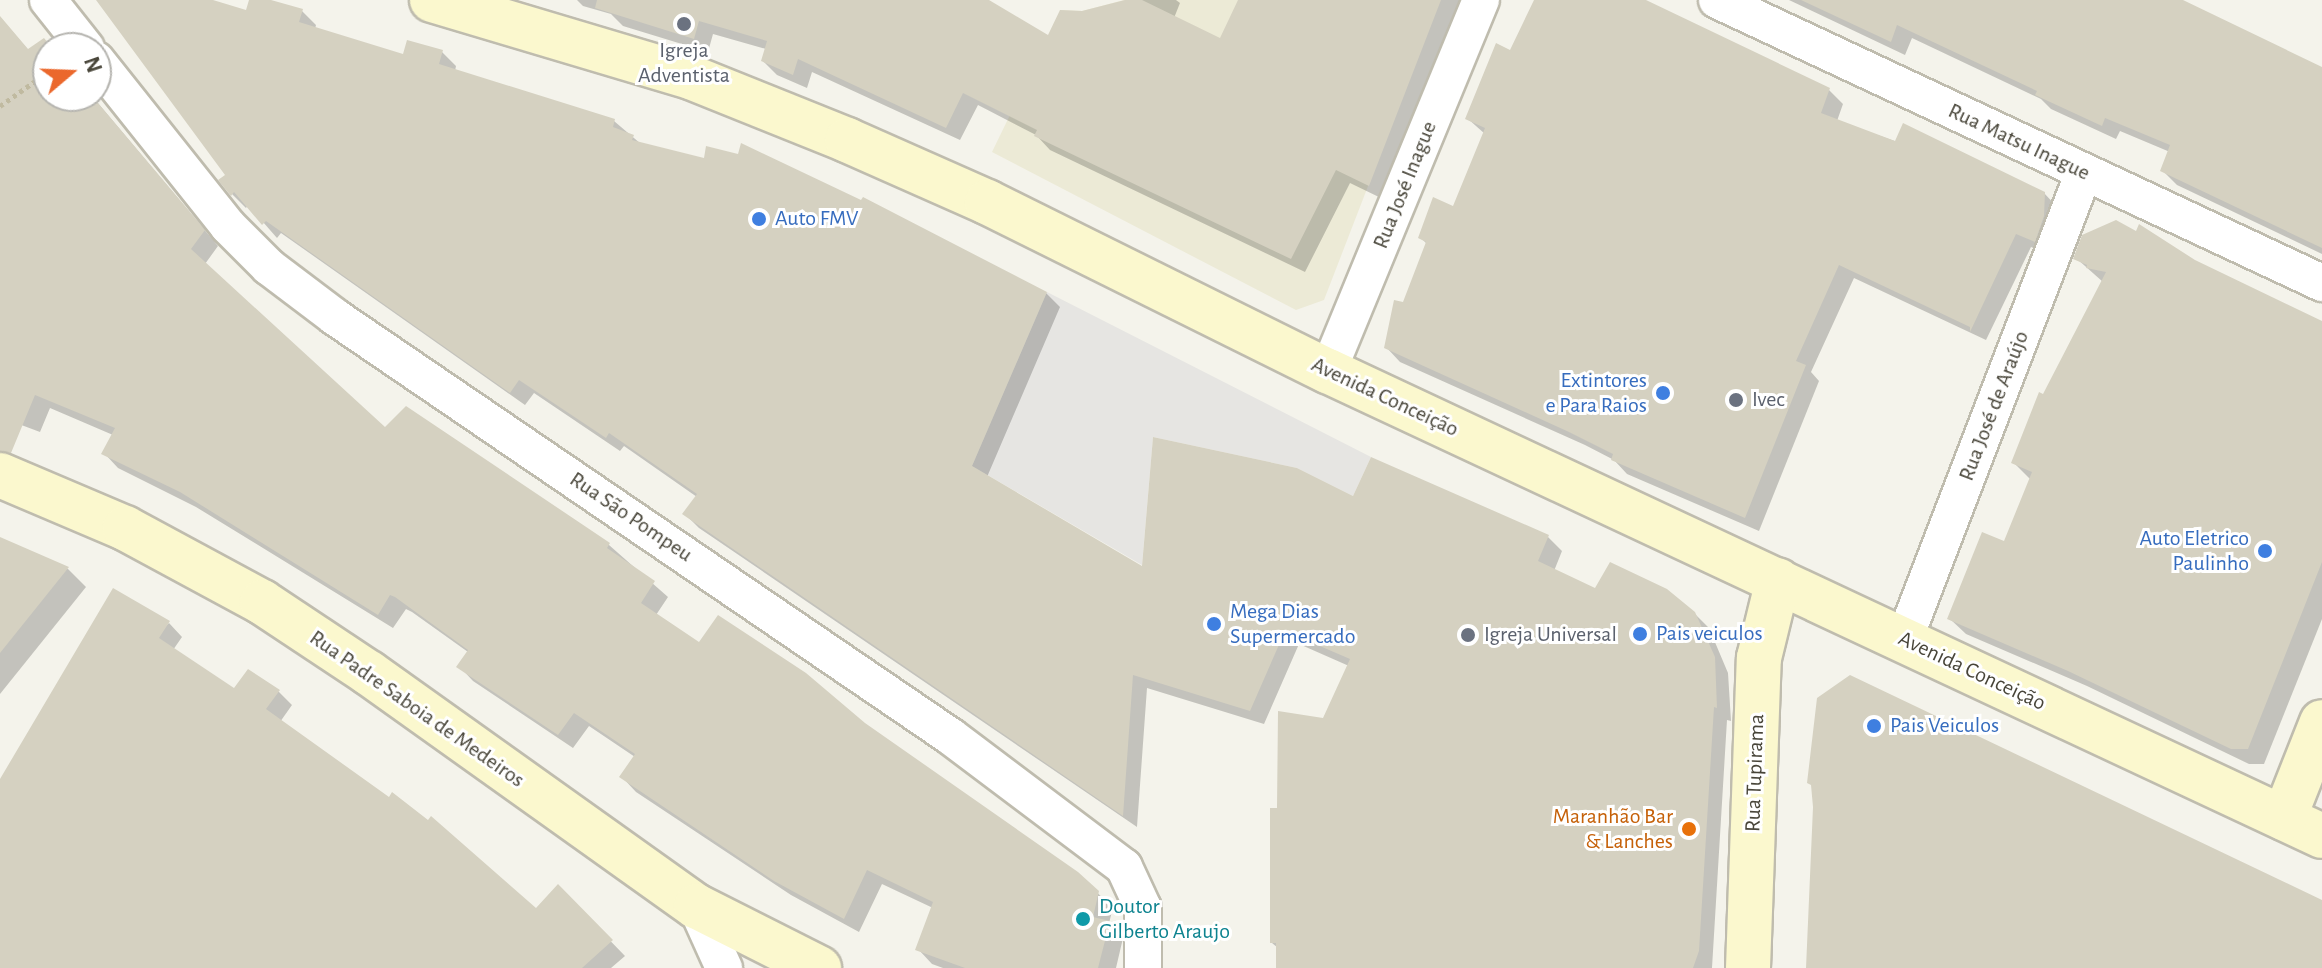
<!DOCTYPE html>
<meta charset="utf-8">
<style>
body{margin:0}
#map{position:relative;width:2322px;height:968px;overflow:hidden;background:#f4f3eb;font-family:"Alegreya Sans",sans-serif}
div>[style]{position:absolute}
.education>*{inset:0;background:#ecead6}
.parking>*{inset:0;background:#e6e5e2}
.shadow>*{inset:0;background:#0003}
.building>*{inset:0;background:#d5d1c1}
.path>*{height:5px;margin-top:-2.5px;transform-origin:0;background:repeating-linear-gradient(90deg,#c0baa0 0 4px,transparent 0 8px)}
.roads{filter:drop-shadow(2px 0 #bfbcae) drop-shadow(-2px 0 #bfbcae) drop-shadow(0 2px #bfbcae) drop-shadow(0 -2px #bfbcae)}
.street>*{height:36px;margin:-18px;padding:0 18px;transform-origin:18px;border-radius:18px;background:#fff}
.secondary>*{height:44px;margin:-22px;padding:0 22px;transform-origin:22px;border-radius:22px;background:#fbf8ce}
.dots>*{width:22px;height:22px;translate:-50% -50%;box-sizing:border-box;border:4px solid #fff;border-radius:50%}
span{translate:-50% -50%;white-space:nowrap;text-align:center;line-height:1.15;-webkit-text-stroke:6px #fff;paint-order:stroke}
.worship-label{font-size:22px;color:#5b616d}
.left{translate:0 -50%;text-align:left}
.street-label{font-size:22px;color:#484539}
.shop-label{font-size:22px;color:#366cbe}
.right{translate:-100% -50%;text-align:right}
.food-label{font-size:22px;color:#c56008}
.culture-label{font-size:22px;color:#0d838f}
.north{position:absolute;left:32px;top:32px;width:80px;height:80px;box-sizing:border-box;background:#fff;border:2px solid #b6b5b0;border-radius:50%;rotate:71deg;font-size:22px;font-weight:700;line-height:32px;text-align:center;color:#484539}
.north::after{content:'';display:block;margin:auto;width:28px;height:36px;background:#eb682c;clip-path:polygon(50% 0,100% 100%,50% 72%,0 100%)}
</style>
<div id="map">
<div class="education">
<div style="clip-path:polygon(1124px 0,1440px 0,1324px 300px,1296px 310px,992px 152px,1061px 10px,1082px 11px)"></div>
</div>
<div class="parking">
<div style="clip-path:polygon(1047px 292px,1371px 457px,1353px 496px,1297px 468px,1153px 437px,1142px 565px,972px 466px)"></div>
</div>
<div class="shadow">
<div style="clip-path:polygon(99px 0,205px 0,248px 12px,251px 0,264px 0,302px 11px,316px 25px,315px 29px,404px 56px,442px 52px,456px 66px,455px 71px,614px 121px,641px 144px,1046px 293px,1060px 307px,987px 477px,1144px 569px,1354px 499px,1548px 537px,1562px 551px,1554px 571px,1596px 591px,1694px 613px,1709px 628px,1728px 673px,1731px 721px,1727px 720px,1712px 968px,1278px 968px,1278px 948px,1272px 943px,1279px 810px,1349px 666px,1299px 644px,1264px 724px,1147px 688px,1137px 827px,699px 528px,685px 514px,697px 497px,624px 446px,620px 451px,534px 393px,525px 405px,281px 233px,277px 238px,248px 205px,246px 208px,232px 194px,227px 175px)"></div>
<div style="clip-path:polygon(577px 0,985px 0,1049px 38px,1092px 11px,1130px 0,1176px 0,1180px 3px,1174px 18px,1221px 40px,1240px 0,1461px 0,1383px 199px,1350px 183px,1305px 272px,1050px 150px,1036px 135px,978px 105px,960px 140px,812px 72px,807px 88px,777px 75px,763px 61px,766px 49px,713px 34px,708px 52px,623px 26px,611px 14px,583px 6px)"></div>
<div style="clip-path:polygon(1536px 0,1638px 0,1829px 90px,1843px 104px,1837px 121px,2044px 193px,2058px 208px,2049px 254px,2031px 247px,1986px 340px,1854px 278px,1811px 372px,1819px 381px,1759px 531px,1627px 474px,1614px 460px,1585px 445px,1400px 362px,1386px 347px,1395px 302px,1404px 304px,1427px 244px,1420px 237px,1454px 208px,1485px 134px,1467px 118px,1511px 53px)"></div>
<div style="clip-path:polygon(1789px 0,2176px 0,2322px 69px,2322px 254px,2177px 185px,2162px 170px,2170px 152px,2120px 131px,2116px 139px,2051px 109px,2041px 99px,1912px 38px,1905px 55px)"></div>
<div style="clip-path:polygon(0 17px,29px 51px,44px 40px,51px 48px,48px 48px,48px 96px,92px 96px,218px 246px,205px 264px,385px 429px,609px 545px,668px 597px,656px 615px,700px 645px,864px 724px,1077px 873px,1113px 908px,1109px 923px,1123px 938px,1116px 968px,943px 968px,932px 964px,918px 949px,933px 908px,882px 884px,859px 932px,791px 895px,636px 792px,622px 777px,635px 757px,589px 726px,573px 748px,473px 681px,459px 666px,468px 652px,412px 612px,406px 609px,393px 628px,196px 507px,118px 468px,104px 453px,113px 435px,50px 408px,40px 432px,0 417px)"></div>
<div style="clip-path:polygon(2076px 258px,2194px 262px,2322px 323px,2322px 619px,2264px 764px,2249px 764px,2087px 686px,1966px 634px,1949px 618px,2005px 543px,2031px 480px,2014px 463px,2103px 282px)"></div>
<div style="clip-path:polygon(0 538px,68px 569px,86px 587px,0 694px)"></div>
<div style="clip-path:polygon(169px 623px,182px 637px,173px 650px,235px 691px,279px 692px,292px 705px,280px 722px,537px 911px,558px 887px,625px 956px,611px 968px,0 968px,0 783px)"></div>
</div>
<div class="building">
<div style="clip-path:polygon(96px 0,213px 0,246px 10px,249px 0,271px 0,303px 9px,299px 22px,403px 54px,407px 40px,443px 50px,439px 64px,615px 119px,613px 127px,634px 135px,632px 140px,704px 158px,706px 146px,738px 154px,741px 143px,861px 200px,863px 197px,1047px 292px,972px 466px,1142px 566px,1153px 437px,1297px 468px,1353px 496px,1371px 457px,1549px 535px,1538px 561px,1595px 588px,1610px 562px,1667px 589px,1695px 612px,1715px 657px,1717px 708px,1714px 707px,1699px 951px,1693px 968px,1276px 968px,1276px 943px,1270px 943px,1270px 808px,1277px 808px,1278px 711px,1323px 718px,1350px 659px,1285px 631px,1250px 711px,1133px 675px,1123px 816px,682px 514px,697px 494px,609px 433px,606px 438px,519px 380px,510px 393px,266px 221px,262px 225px,234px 192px,231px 196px,218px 180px,225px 175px)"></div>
<div style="clip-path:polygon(597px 0,989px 0,1048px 35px,1060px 10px,1082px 11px,1125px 0,1142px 0,1220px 38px,1238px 0,1441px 0,1369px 186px,1336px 170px,1291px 259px,1034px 136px,1037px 130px,963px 93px,946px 128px,798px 59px,793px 75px,761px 61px,767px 41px,699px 21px,694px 39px,595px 8px)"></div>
<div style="clip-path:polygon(1534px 0,1646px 0,1830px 88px,1821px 113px,1895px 141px,1903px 123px,2045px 192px,2044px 216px,2035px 242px,2016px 234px,1970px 332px,1970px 327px,1839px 265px,1796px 361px,1806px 365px,1745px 518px,1611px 460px,1613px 454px,1569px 432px,1384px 348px,1394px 300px,1403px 302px,1426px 242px,1418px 238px,1433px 197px,1453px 206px,1485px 128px,1465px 119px,1496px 43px,1510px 50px)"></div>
<div style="clip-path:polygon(1801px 0,2183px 0,2322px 67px,2322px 248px,2160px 171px,2170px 145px,2105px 118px,2102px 126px,2035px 95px,2037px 91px,1897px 25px,1891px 42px)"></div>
<div style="clip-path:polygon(0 16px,28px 49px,44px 38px,52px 48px,48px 48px,48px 96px,92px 96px,185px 206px,205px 230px,191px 249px,385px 427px,406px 406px,610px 543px,607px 548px,655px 581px,641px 603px,699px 642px,718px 615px,806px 673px,865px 723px,1078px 872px,1099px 891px,1093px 917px,1110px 921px,1098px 968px,965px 968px,915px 950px,933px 902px,867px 870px,844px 919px,774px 881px,619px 777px,635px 754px,574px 713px,558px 735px,456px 667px,468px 650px,395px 597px,390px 595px,378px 615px,180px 492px,101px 454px,115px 428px,35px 395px,11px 453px,0 451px)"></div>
<div style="clip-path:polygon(2116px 220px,2136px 231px,2139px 224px,2195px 260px,2322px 321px,2322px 562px,2248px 749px,2231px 749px,2068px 671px,1947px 619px,1982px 532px,2004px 541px,2032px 472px,2011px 463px,2039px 392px,2043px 394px,2106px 272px,2086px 268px,2087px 265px,2073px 259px,2082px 235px)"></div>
<div style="clip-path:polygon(0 537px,69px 567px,0 653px)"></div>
<div style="clip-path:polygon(113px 588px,170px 621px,159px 638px,234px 688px,248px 669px,280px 690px,266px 709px,389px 797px,392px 792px,428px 820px,431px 816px,536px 908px,558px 884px,613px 940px,582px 968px,0 968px,0 779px)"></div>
<div style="clip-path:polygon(1850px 675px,2322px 900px,2322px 968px,1806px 968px,1813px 807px,1811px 785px,1807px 783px,1817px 698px)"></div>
</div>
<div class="path">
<div style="left:0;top:106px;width:59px;rotate:-35.3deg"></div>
</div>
<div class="roads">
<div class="street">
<div style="left:48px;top:0;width:61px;rotate:51.6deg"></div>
<div style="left:1717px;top:0;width:668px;rotate:25.07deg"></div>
<div style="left:96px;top:60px;width:212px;rotate:51.5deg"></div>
<div style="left:228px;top:226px;width:58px;rotate:45deg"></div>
<div style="left:269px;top:267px;width:83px;rotate:37.1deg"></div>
<div style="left:335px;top:317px;width:744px;rotate:34.27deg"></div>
<div style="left:950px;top:736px;width:218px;rotate:37deg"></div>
<div style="left:1124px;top:867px;width:45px;rotate:65.1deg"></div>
<div style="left:1143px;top:908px;width:60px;rotate:90deg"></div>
<div style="left:1328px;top:371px;width:401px;rotate:-67.6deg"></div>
<div style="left:1904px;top:640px;width:501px;rotate:-68.96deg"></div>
<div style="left:696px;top:906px;width:68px;rotate:65.7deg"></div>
</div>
<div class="secondary">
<div style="left:432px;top:0;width:272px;rotate:16.6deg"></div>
<div style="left:693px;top:78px;width:166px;rotate:21.9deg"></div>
<div style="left:847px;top:140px;width:153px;rotate:23.9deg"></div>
<div style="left:987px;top:202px;width:381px;rotate:26.4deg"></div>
<div style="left:1328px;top:371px;width:1097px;rotate:25.07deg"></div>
<div style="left:0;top:475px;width:136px;rotate:23deg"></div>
<div style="left:125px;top:528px;width:156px;rotate:28.4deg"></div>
<div style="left:262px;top:602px;width:128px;rotate:33.6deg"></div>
<div style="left:369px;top:673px;width:402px;rotate:35.5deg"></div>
<div style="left:696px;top:906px;width:138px;rotate:26.8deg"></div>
<div style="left:2284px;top:818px;width:103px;rotate:-68.4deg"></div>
<div style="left:1748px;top:968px;width:310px;rotate:-88deg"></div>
<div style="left:1759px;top:658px;width:80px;rotate:-76.3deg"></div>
</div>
</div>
<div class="dots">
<div style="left:684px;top:24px;background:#6b7280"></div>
<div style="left:759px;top:219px;background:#3f7fe0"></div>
<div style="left:1663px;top:393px;background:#3f7fe0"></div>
<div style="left:1736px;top:400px;background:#6b7280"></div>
<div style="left:2265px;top:551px;background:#3f7fe0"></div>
<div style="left:1214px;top:624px;background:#3f7fe0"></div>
<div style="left:1640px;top:634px;background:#3f7fe0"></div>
<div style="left:1468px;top:635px;background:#6b7280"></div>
<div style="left:1874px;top:726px;background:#3f7fe0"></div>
<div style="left:1689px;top:829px;background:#e8710a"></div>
<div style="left:1083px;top:919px;background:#0f9aa8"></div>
</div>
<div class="worship-label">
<span style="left:684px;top:63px">Igreja<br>Adventista</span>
<span class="left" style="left:1752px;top:400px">Ivec</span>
<span class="left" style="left:1484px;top:635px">Igreja Universal</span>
</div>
<div class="street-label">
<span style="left:2019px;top:142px;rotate:25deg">Rua Matsu Inague</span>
<span style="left:1405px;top:185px;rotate:-68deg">Rua José Inague</span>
<span style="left:1385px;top:397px;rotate:25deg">Avenida Conceição</span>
<span style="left:1994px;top:406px;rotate:-69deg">Rua José de Araújo</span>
<span style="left:631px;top:517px;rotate:34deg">Rua São Pompeu</span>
<span style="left:1972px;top:671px;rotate:25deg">Avenida Conceição</span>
<span style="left:417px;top:709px;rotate:35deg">Rua Padre Saboia de Medeiros</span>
<span style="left:1755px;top:773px;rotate:-88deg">Rua Tupirama</span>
</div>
<div class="shop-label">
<span class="left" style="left:775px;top:219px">Auto FMV</span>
<span class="right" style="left:1647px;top:393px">Extintores<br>e Para Raios</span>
<span class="right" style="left:2249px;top:551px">Auto Eletrico<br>Paulinho</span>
<span class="left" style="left:1230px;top:624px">Mega Dias<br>Supermercado</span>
<span class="left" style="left:1656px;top:634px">Pais veiculos</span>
<span class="left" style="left:1890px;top:726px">Pais Veiculos</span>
</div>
<div class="food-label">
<span class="right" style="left:1673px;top:829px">Maranhão Bar<br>&amp; Lanches</span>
</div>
<div class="culture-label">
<span class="left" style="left:1099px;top:919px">Doutor<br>Gilberto Araujo</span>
</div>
<div class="north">N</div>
</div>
